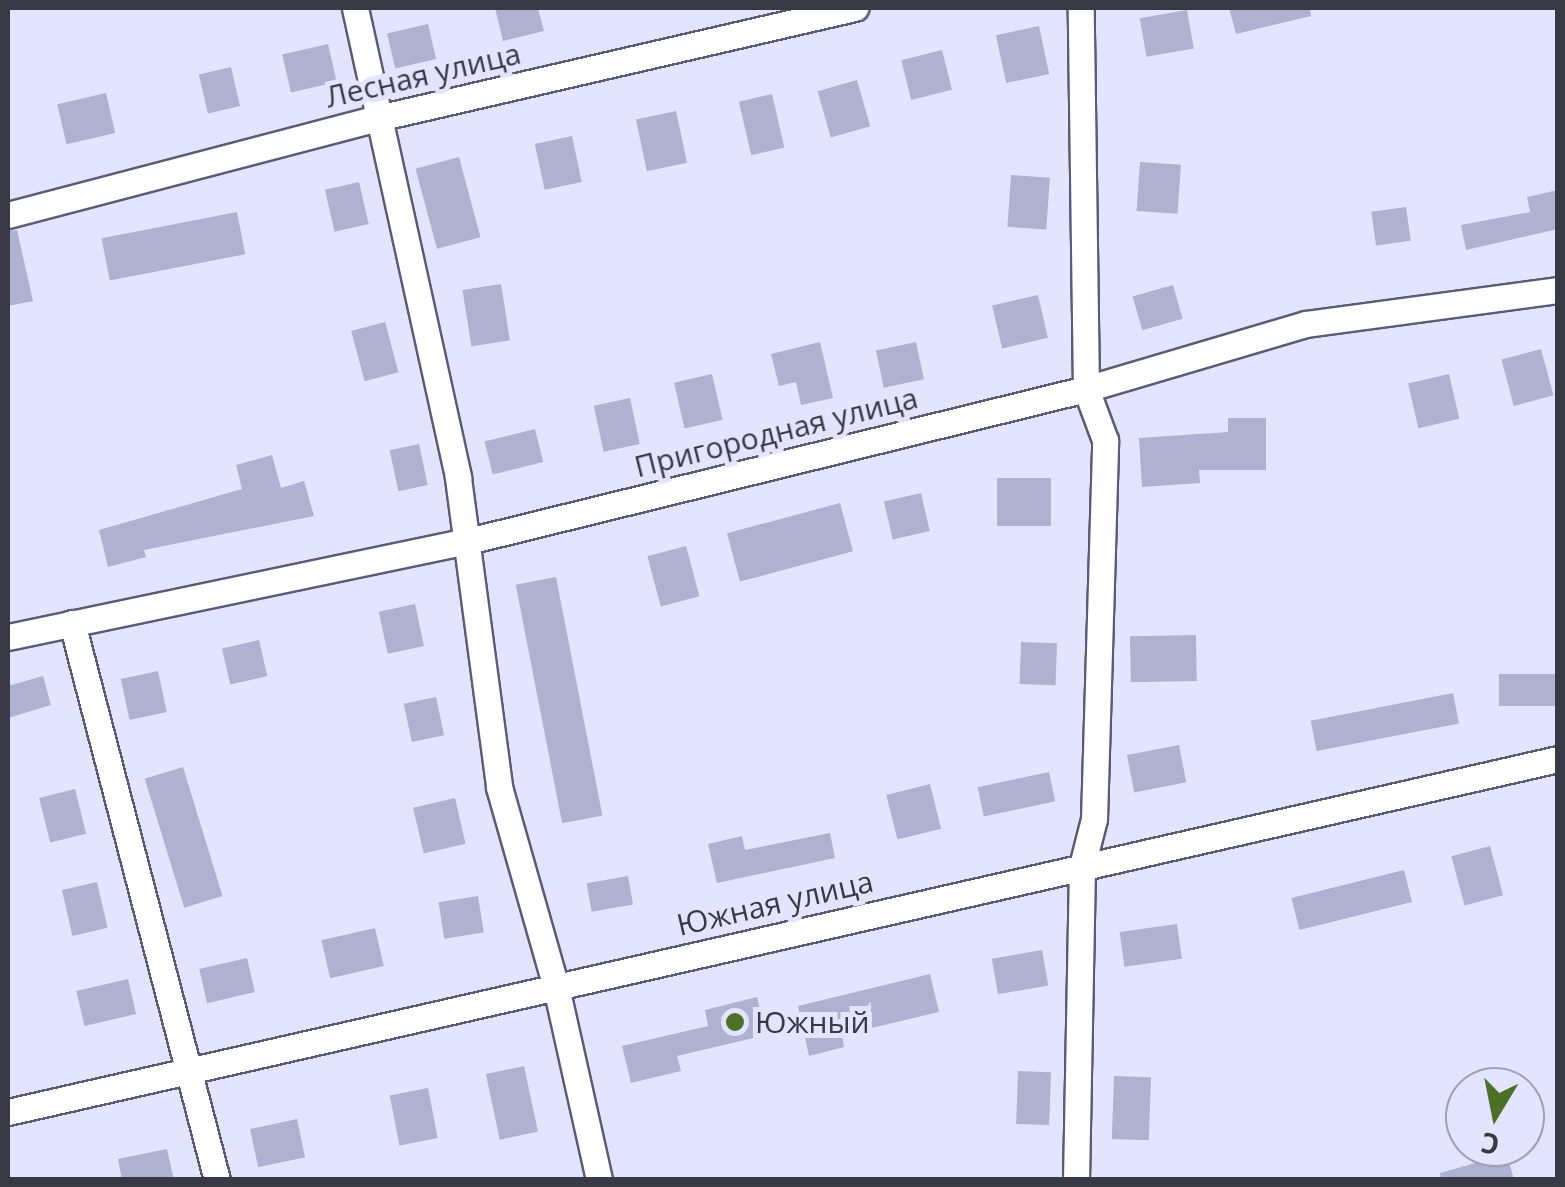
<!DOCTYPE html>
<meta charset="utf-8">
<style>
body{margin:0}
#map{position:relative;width:1565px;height:1187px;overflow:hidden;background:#e3e4ff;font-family:"Open Sans",sans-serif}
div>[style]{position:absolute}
.building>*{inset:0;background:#afb1d0;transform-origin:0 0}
.roads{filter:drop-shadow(2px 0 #5a5b77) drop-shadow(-2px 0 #5a5b77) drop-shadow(0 2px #5a5b77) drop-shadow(0 -2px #5a5b77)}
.minor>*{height:25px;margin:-12.5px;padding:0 12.5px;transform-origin:12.5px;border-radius:12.5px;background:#fff}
.dots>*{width:28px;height:28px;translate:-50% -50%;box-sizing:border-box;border:5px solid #e3e4ff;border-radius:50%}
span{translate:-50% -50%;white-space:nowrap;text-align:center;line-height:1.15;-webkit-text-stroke:10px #e3e4ff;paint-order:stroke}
.street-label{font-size:30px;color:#393946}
.poi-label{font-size:30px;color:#393946}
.left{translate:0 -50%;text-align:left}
.frame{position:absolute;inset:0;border:10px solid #393946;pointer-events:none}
.north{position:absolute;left:1445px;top:1067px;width:100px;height:100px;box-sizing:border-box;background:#e3e4ff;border:2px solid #9fa0b5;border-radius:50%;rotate:190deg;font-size:28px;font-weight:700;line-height:40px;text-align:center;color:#393946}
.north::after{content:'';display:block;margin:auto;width:35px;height:45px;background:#4c702a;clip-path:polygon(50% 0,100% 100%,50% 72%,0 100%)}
</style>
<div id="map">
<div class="building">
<div style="clip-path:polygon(495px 8px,538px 8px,544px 31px,503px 41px)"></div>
<div style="clip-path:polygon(1229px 8px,1310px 8px,1311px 16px,1236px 34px)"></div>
<div style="left:1187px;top:10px;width:39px;height:48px;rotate:80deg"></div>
<div style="left:428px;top:24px;width:36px;height:42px;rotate:77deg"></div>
<div style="left:1039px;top:26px;width:49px;height:44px;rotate:78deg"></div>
<div style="left:328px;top:44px;width:39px;height:47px;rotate:77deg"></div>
<div style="left:942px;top:50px;width:41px;height:42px;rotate:76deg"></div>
<div style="left:231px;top:67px;width:40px;height:33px;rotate:77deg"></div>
<div style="left:857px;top:80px;width:48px;height:41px;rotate:74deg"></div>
<div style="left:106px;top:93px;width:41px;height:50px;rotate:77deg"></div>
<div style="left:772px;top:94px;width:55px;height:34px;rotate:77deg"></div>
<div style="left:676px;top:111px;width:53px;height:41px;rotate:78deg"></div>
<div style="left:572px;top:136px;width:47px;height:38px;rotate:78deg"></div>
<div style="left:459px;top:157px;width:83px;height:45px;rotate:75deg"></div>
<div style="left:1140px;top:162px;width:41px;height:49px;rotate:4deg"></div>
<div style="left:1011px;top:175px;width:39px;height:52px;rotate:4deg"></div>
<div style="left:359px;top:182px;width:43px;height:35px;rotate:77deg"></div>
<div style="clip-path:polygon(1558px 190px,1558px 229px,1466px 250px,1461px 225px,1530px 212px,1527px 197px)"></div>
<div style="left:1406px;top:207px;width:34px;height:35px;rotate:82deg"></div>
<div style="left:237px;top:212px;width:43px;height:138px;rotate:79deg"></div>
<div style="clip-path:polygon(17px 230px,33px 301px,8px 306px,8px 231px)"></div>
<div style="left:501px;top:284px;width:57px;height:39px;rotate:81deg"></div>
<div style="left:1173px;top:285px;width:35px;height:42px;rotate:74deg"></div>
<div style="left:1038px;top:295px;width:44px;height:47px;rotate:77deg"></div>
<div style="left:385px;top:322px;width:52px;height:35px;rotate:75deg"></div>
<div style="clip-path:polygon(820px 342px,833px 398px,801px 405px,796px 382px,779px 386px,771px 354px)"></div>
<div style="left:916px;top:342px;width:38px;height:41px;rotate:78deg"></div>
<div style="left:1541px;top:349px;width:48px;height:41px;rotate:75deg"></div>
<div style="left:712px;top:374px;width:47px;height:39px;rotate:77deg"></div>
<div style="left:1449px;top:374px;width:46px;height:42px;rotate:77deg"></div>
<div style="left:630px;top:398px;width:47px;height:37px;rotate:78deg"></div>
<div style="clip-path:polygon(1228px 418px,1266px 418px,1266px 470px,1199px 470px,1200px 483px,1142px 487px,1139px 438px,1228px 432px)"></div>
<div style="left:535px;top:429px;width:34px;height:52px;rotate:76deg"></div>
<div style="left:419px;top:444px;width:42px;height:30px;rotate:78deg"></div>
<div style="clip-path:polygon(272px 455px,281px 488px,304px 481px,314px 516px,144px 550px,146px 557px,108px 567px,99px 530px,242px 489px,236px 465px)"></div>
<div style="left:997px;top:478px;width:54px;height:48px"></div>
<div style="left:921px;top:493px;width:39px;height:38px;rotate:77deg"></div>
<div style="left:840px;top:503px;width:50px;height:117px;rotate:75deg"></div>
<div style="left:686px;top:546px;width:52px;height:40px;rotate:75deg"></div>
<div style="left:556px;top:577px;width:243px;height:41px;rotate:79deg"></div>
<div style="left:415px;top:604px;width:43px;height:37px;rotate:78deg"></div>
<div style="left:1196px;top:635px;width:46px;height:66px;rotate:89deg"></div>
<div style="left:259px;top:640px;width:37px;height:38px;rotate:77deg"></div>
<div style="left:1021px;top:642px;width:36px;height:42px;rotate:2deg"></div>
<div style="left:158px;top:671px;width:42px;height:38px;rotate:78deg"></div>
<div style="left:1558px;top:674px;width:32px;height:59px;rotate:90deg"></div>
<div style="clip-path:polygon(43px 676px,51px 705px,8px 718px,8px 686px)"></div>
<div style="left:1453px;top:693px;width:31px;height:145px;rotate:79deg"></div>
<div style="left:436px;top:697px;width:39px;height:33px;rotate:78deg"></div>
<div style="left:1179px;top:745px;width:38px;height:53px;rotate:79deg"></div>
<div style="left:183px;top:767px;width:135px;height:40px;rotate:73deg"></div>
<div style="left:1049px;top:772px;width:30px;height:73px;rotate:78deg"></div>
<div style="left:930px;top:784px;width:46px;height:45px;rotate:76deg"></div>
<div style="left:75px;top:789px;width:46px;height:37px;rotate:76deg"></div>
<div style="left:455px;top:798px;width:47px;height:43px;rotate:77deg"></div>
<div style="clip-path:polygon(830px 833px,835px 858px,717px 883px,708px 844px,742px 836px,745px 850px)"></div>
<div style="left:1490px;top:846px;width:51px;height:40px;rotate:75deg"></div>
<div style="left:1404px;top:870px;width:33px;height:116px;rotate:76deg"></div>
<div style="left:628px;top:876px;width:29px;height:42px;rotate:80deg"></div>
<div style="left:97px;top:882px;width:47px;height:36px;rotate:77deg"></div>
<div style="left:478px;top:896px;width:37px;height:40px;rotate:81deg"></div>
<div style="left:1177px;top:924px;width:35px;height:58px;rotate:82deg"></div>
<div style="left:375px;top:928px;width:39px;height:55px;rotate:77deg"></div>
<div style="left:1042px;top:950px;width:36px;height:51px;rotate:80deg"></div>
<div style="left:247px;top:958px;width:35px;height:49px;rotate:77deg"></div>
<div style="clip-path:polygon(930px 974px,939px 1012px,842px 1035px,844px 1047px,809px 1056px,798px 1006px)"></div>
<div style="left:128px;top:979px;width:36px;height:53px;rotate:77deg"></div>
<div style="clip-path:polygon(757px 997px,766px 1035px,677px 1056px,681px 1071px,631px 1083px,622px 1046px,708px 1026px,705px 1010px)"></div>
<div style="left:524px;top:1066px;width:67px;height:39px;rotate:78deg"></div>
<div style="left:1018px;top:1071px;width:33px;height:53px;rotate:2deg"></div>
<div style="left:1114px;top:1076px;width:37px;height:63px;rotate:2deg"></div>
<div style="left:428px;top:1088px;width:51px;height:39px;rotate:79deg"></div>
<div style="left:297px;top:1119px;width:39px;height:48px;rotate:78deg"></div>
<div style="clip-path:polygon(167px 1149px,174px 1180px,122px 1180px,118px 1159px)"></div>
<div style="clip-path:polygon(1507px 1154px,1514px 1180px,1441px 1180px,1440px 1173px)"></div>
</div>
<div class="roads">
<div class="minor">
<div style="left:355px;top:8px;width:481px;rotate:77.6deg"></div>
<div style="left:458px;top:478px;width:312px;rotate:82.4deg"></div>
<div style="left:499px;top:787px;width:208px;rotate:74.1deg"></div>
<div style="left:556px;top:987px;width:198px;rotate:77.4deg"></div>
<div style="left:8px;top:215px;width:383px;rotate:-14.7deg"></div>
<div style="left:378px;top:118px;width:490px;rotate:-13deg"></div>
<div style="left:72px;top:623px;width:576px;rotate:75.41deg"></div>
<div style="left:8px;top:637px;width:470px;rotate:-11.8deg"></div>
<div style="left:468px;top:541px;width:636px;rotate:-13.82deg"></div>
<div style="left:1086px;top:389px;width:229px;rotate:-16.5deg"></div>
<div style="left:1306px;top:324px;width:254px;rotate:-7.7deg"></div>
<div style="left:8px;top:1112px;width:1590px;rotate:-12.83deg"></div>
<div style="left:1076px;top:1180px;width:314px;rotate:-88.9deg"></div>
<div style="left:1082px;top:866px;width:49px;rotate:-75.7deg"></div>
<div style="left:1094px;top:819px;width:379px;rotate:-88.3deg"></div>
<div style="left:1105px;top:440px;width:54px;rotate:-110.4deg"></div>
<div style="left:1086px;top:389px;width:381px;rotate:-90.8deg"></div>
</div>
</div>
<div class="dots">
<div style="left:735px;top:1022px;background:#4c702a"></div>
</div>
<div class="street-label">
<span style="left:423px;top:75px;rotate:-13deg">Лесная улица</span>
<span style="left:776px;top:432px;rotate:-14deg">Пригородная улица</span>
<span style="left:775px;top:903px;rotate:-13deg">Южная улица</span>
</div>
<div class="poi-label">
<span class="left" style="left:755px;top:1022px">Южный</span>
</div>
<div class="frame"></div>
<div class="north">С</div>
</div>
